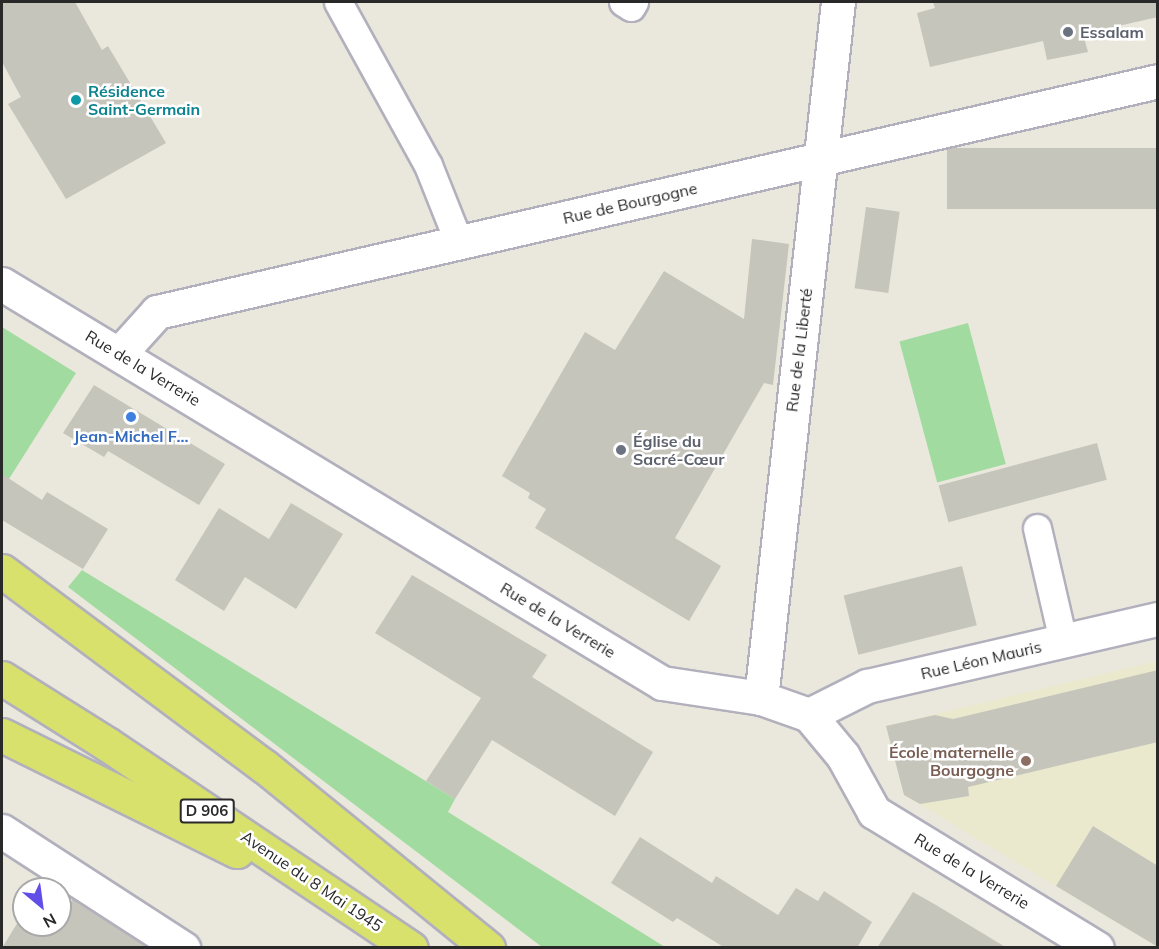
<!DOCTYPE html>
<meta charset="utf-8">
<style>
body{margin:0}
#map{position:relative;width:1159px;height:949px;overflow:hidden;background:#eae8dd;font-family:Mulish,sans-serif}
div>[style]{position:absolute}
.education>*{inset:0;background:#eae9ce}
.green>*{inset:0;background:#a1db9f;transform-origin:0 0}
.building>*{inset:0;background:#c6c5bb;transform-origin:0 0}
.roads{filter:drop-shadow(2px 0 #b2b0bc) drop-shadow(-2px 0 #b2b0bc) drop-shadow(0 2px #b2b0bc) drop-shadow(0 -2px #b2b0bc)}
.service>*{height:27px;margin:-13.5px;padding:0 13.5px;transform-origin:13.5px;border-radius:13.5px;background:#fff}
.minor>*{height:33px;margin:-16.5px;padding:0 16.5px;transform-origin:16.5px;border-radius:16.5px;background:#fff}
.primary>*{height:33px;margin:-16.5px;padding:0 16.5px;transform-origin:16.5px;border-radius:16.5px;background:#d8e16b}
.dots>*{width:16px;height:16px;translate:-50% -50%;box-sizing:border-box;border:3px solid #fff;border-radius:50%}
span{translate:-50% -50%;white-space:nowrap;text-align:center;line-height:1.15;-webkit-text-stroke:5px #fff;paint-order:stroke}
.shield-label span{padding:2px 4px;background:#fff;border:2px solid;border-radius:4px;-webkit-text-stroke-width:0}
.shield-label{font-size:15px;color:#292929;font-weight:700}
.worship-label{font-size:16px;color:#5b616d;font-weight:700}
.left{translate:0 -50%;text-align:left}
.culture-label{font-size:16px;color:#0d838f;font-weight:700}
.street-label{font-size:16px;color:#292929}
.shop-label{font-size:16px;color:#366cbe;font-weight:700}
.education-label{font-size:16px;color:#785e54;font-weight:700}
.right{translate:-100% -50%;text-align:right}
.frame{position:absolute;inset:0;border:3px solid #292929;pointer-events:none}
.north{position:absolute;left:12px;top:877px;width:60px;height:60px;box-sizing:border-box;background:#fff;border:2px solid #a9a9a9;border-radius:50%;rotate:151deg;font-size:16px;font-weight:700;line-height:24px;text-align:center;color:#292929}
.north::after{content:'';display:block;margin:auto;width:21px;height:27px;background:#604ee6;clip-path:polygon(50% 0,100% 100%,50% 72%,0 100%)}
</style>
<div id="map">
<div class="education">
<div style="clip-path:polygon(1157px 661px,1157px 947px,904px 795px,886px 726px)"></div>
</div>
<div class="green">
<div style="left:968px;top:323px;width:146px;height:71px;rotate:75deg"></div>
<div style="clip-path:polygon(2px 327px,76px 373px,2px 490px)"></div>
<div style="clip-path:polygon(82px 570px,455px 799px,448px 812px,665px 947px,542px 947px,68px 587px)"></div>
</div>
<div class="building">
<div style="clip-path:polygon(2px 2px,75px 2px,102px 50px,108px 46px,166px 143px,66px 199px,8px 104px,21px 97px,2px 62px)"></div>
<div style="clip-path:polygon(933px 2px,1158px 2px,1158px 17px,1083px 34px,1088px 52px,1047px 60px,1043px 41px,930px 67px,917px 13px,935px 8px)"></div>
<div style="left:1158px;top:148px;width:61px;height:211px;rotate:90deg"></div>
<div style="left:866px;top:207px;width:34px;height:82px;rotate:8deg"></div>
<div style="clip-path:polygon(752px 239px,789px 244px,773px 385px,764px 383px,675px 538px,721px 566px,689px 621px,535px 528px,546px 509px,528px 498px,530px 493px,502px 476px,585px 332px,615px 350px,664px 271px,744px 319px)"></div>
<div style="clip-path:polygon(94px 385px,225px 464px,199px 505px,108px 451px,104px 457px,63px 433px)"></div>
<div style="left:1097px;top:443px;width:38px;height:164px;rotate:75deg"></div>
<div style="clip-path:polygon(2px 474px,42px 500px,47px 492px,108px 529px,83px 569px,2px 520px)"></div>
<div style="clip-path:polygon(291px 503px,343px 534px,296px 609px,245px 577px,224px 611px,175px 580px,219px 508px,269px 539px)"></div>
<div style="left:962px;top:566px;width:61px;height:122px;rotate:76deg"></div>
<div style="clip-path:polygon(412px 575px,547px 655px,532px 677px,653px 752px,615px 816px,492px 740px,455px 799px,426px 781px,481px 698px,375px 633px)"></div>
<div style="clip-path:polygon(1158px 670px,1158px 742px,968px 787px,969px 796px,920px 804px,904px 795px,886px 726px,935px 715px,953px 719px)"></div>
<div style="clip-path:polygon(1093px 826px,1158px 866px,1158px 947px,1056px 886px)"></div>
<div style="clip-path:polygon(640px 837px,712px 883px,716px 876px,778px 915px,796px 888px,818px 901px,824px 891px,872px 922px,857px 948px,725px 948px,677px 918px,673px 922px,611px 883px)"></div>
<div style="clip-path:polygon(913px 892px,936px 905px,1007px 948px,877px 948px)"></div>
<div style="clip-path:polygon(60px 898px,69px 904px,73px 899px,148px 948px,2px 948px,24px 912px,24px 925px,60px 925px)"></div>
</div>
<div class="roads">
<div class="service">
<div style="left:338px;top:2px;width:186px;rotate:61.1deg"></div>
<div style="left:428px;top:165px;width:84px;rotate:68.3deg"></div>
<div style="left:623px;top:2px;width:9px;rotate:32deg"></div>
<div style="left:631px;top:7px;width:6px;rotate:-59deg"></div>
<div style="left:1037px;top:528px;width:116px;rotate:77deg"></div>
</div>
<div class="minor">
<div style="left:2px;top:284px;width:771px;rotate:31.15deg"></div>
<div style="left:662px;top:683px;width:100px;rotate:8.6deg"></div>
<div style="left:761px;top:698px;width:51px;rotate:19.5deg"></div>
<div style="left:809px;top:715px;width:53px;rotate:50.3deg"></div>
<div style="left:843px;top:756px;width:64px;rotate:61deg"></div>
<div style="left:874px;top:812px;width:261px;rotate:31.4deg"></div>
<div style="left:119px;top:354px;width:57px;rotate:-47.9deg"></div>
<div style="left:157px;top:312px;width:1027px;rotate:-12.99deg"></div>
<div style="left:761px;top:698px;width:700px;rotate:-83.69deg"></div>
<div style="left:809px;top:715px;width:65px;rotate:-26.6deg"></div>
<div style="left:867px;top:686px;width:299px;rotate:-13deg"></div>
<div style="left:2px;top:831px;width:216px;rotate:32.9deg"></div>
</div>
<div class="primary">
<div style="left:2px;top:571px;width:327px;rotate:36.7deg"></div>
<div style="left:264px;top:766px;width:289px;rotate:39.1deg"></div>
<div style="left:2px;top:678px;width:124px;rotate:32.2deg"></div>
<div style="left:107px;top:744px;width:366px;rotate:33.9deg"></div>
<div style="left:2px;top:735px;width:262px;rotate:26.3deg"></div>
</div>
</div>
<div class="dots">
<div style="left:1068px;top:32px;background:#6b7280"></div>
<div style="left:76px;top:100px;background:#0f9aa8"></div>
<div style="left:131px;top:417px;background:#3f7fe0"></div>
<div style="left:621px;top:450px;background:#6b7280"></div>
<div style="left:1026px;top:761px;background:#8d6e63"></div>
</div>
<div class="shield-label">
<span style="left:207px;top:811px">D 906</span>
</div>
<div class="worship-label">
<span class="left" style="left:1080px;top:32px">Essalam</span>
<span class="left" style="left:633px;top:450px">Église du<br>Sacré-Cœur</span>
</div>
<div class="culture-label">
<span class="left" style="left:88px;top:100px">Résidence<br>Saint-Germain</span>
</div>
<div class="street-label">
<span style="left:630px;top:203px;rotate:-13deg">Rue de Bourgogne</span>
<span style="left:799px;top:350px;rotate:-83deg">Rue de la Liberté</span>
<span style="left:143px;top:368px;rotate:31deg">Rue de la Verrerie</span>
<span style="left:558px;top:620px;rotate:31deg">Rue de la Verrerie</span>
<span style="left:981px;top:660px;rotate:-13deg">Rue Léon Mauris</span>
<span style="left:972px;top:871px;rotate:31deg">Rue de la Verrerie</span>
<span style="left:312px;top:881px;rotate:34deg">Avenue du 8 Mai 1945</span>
</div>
<div class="shop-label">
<span style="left:131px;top:436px">Jean-Michel F...</span>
</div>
<div class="education-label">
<span class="right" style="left:1014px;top:761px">École maternelle<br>Bourgogne</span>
</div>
<div class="frame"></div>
<div class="north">N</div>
</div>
